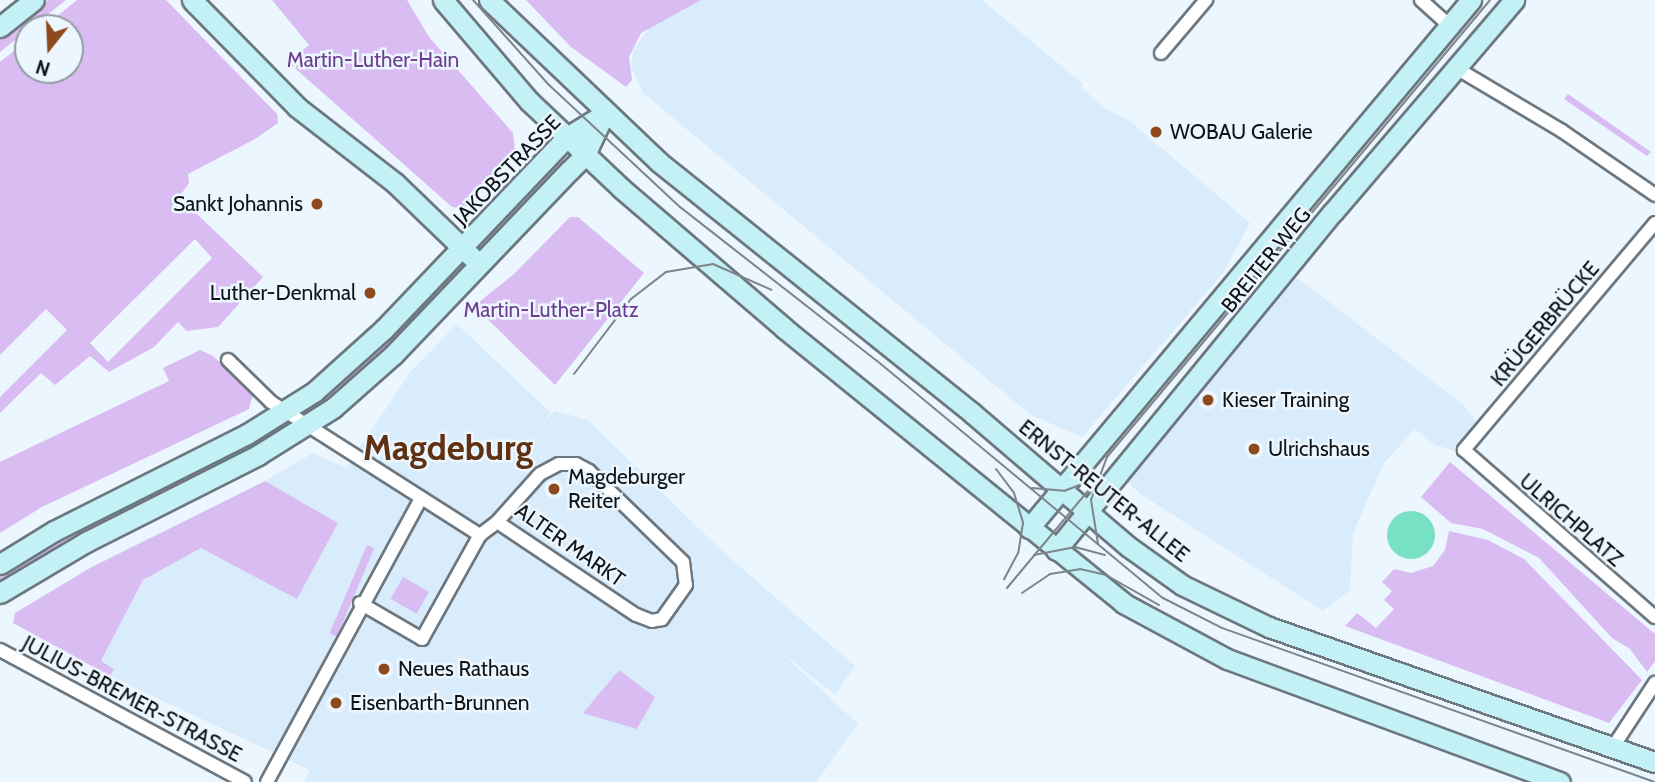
<!DOCTYPE html>
<meta charset="utf-8">
<style>
body{margin:0}
#map{position:relative;width:1655px;height:782px;overflow:hidden;background:#ecf6fe;font-family:Cabin,sans-serif}
div>[style]{position:absolute}
.built>*{inset:0;background:#d9ecfb}
.green>*{inset:0;background:#d9bcf2;transform-origin:0 0}
.water>*{inset:0;background:#79e1c3}
.round{border-radius:50%}
.roads{filter:drop-shadow(2px 0 #6c777f) drop-shadow(-2px 0 #6c777f) drop-shadow(0 2px #6c777f) drop-shadow(0 -2px #6c777f)}
.street>*{height:12px;margin:-6px;padding:0 6px;transform-origin:6px;border-radius:6px;background:#fff}
.secondary>*{height:19px;margin:-9.5px;padding:0 9.5px;transform-origin:9.5px;border-radius:9.5px;background:#c3f1f6}
.tram>*{height:2px;margin:-1px;padding:0 1px;transform-origin:1px;border-radius:1px;background:#7e858a}
.dots>*{width:19px;height:19px;translate:-50% -50%;box-sizing:border-box;border:4px solid #ecf6fe;border-radius:50%}
span{translate:-50% -50%;white-space:nowrap;text-align:center;line-height:1.15;-webkit-text-stroke:5px #ecf6fe;paint-order:stroke}
.park-label{font-size:21px;color:#6d3d90}
.poi-label{font-size:21px;color:#0f1316}
.left{translate:0 -50%;text-align:left}
.right{translate:-100% -50%;text-align:right}
.street-label{font-size:21px;color:#0f1316}
.town-label{font-size:35px;color:#603112;font-weight:700}
.north{position:absolute;left:14px;top:14px;width:70px;height:70px;box-sizing:border-box;background:#ecf6fe;border:2px solid #949ba1;border-radius:50%;rotate:198deg;font-size:19px;font-weight:700;line-height:28px;text-align:center;color:#0f1316}
.north::after{content:'';display:block;margin:auto;width:24px;height:32px;background:#8e4a1d;clip-path:polygon(50% 0,100% 100%,50% 72%,0 100%)}
</style>
<div id="map">
<div class="built">
<div style="clip-path:polygon(696px 0,982px 0,1083px 84px,1081px 87px,1103px 107px,1131px 122px,1250px 223px,1223px 273px,1082px 437px,1031px 415px,643px 93px,631px 67px,633px 51px,650px 27px)"></div>
<div style="clip-path:polygon(1292px 274px,1463px 404px,1477px 423px,1456px 451px,1435px 445px,1415px 429px,1384px 463px,1353px 533px,1350px 590px,1323px 611px,1142px 495px,1123px 479px)"></div>
<div style="clip-path:polygon(457px 324px,551px 413px,538px 429px,555px 411px,588px 420px,723px 552px,855px 666px,835px 695px,779px 650px,858px 724px,816px 782px,304px 782px,310px 770px,110px 676px,114px 669px,101px 662px,143px 580px,201px 548px,297px 598px,338px 523px,265px 481px,313px 453px,346px 468px,411px 371px)"></div>
</div>
<div class="green">
<div style="clip-path:polygon(48px 0,66px 0,0 52px,0 38px)"></div>
<div style="clip-path:polygon(evenodd,77px 0,166px 0,277px 114px,278px 123px,255px 139px,188px 174px,189px 183px,179px 197px,263px 277px,218px 327px,187px 331px,178px 322px,154px 347px,109px 372px,90px 356px,55px 385px,41px 373px,0 413px,0 397px,67px 330px,46px 309px,0 355px,0 62px,28px 40px,28px 70px,70px 70px,70px 28px,43px 28px,77px 0,195px 239px,212px 258px,108px 362px,90px 343px,195px 239px)"></div>
<div style="clip-path:polygon(272px 0,407px 0,429px 37px,513px 133px,515px 151px,464px 209px,452px 207px,288px 62px,309px 45px)"></div>
<div style="clip-path:polygon(526px 0,701px 0,641px 33px,629px 57px,632px 80px,626px 87px,571px 47px)"></div>
<div style="clip-path:polygon(1568px 94px,1651px 152px,1647px 156px,1564px 99px)"></div>
<div style="clip-path:polygon(570px 217px,578px 217px,644px 273px,555px 385px,474px 306px,514px 274px)"></div>
<div style="left:425px;top:300px;width:7px;height:117px;rotate:45deg"></div>
<div style="clip-path:polygon(200px 350px,213px 356px,253px 394px,249px 409px,42px 507px,0 533px,0 462px,169px 381px,163px 368px)"></div>
<div style="clip-path:polygon(1450px 462px,1655px 634px,1655px 661px,1647px 672px,1630px 649px,1612px 638px,1539px 558px,1483px 529px,1451px 523px,1421px 497px)"></div>
<div style="clip-path:polygon(204px 465px,207px 471px,53px 550px,0 583px,0 574px,33px 553px)"></div>
<div style="clip-path:polygon(265px 481px,338px 523px,297px 599px,201px 548px,143px 580px,101px 661px,114px 669px,110px 676px,13px 623px,15px 613px,90px 568px)"></div>
<div style="clip-path:polygon(1449px 531px,1488px 540px,1524px 559px,1642px 680px,1609px 723px,1345px 626px,1357px 613px,1376px 628px,1394px 609px,1384px 600px,1392px 591px,1382px 582px,1394px 569px,1411px 573px,1433px 566px,1445px 550px)"></div>
<div style="left:367px;top:545px;width:8px;height:96px;rotate:23deg"></div>
<div style="left:403px;top:577px;width:30px;height:25px;rotate:30deg"></div>
<div style="clip-path:polygon(619px 670px,655px 697px,637px 729px,583px 713px)"></div>
</div>
<div class="water">
<div class="round" style="left:1387px;top:511px;width:48px;height:48px"></div>
</div>
<div class="roads">
<div class="street">
<div style="left:1421px;top:0;width:38px;rotate:42deg"></div>
<div style="left:1161px;top:53px;width:70px;rotate:-49.7deg"></div>
<div style="left:1456px;top:68px;width:123px;rotate:30.7deg"></div>
<div style="left:1562px;top:131px;width:113px;rotate:34.5deg"></div>
<div style="left:1655px;top:223px;width:297px;rotate:130.1deg"></div>
<div style="left:1464px;top:450px;width:254px;rotate:41.2deg"></div>
<div style="left:228px;top:360px;width:60px;rotate:44.3deg"></div>
<div style="left:271px;top:402px;width:248px;rotate:32.5deg"></div>
<div style="left:559px;top:464px;width:17px"></div>
<div style="left:576px;top:464px;width:15px;rotate:28deg"></div>
<div style="left:589px;top:471px;width:131px;rotate:44.1deg"></div>
<div style="left:683px;top:562px;width:23px;rotate:83deg"></div>
<div style="left:686px;top:585px;width:42px;rotate:125.2deg"></div>
<div style="left:662px;top:619px;width:10px;rotate:169deg"></div>
<div style="left:652px;top:621px;width:17px;rotate:-159deg"></div>
<div style="left:636px;top:615px;width:167px;rotate:-146.2deg"></div>
<div style="left:497px;top:522px;width:64px;rotate:-48.1deg"></div>
<div style="left:540px;top:474px;width:21px;rotate:-28deg"></div>
<div style="left:360px;top:603px;width:72px;rotate:30.1deg"></div>
<div style="left:422px;top:639px;width:119px;rotate:-60.9deg"></div>
<div style="left:480px;top:535px;width:21px;rotate:-37deg"></div>
<div style="left:0;top:650px;width:278px;rotate:28.3deg"></div>
<div style="left:1613px;top:747px;width:77px;rotate:-56.7deg"></div>
<div style="left:267px;top:782px;width:323px;rotate:-61.5deg"></div>
</div>
<div class="secondary">
<div style="left:192px;top:0;width:150px;rotate:45.5deg"></div>
<div style="left:297px;top:107px;width:124px;rotate:37.8deg"></div>
<div style="left:395px;top:183px;width:107px;rotate:43.9deg"></div>
<div style="left:443px;top:0;width:133px;rotate:49.6deg"></div>
<div style="left:529px;top:101px;width:128px;rotate:43.4deg"></div>
<div style="left:622px;top:189px;width:213px;rotate:40.6deg"></div>
<div style="left:784px;top:328px;width:437px;rotate:39deg"></div>
<div style="left:1123px;top:603px;width:118px;rotate:28.3deg"></div>
<div style="left:1227px;top:659px;width:355px;rotate:20.3deg"></div>
<div style="left:489px;top:0;width:235px;rotate:43.6deg"></div>
<div style="left:659px;top:162px;width:401px;rotate:38.7deg"></div>
<div style="left:972px;top:413px;width:206px;rotate:40.5deg"></div>
<div style="left:1129px;top:547px;width:65px;rotate:35.6deg"></div>
<div style="left:1182px;top:585px;width:97px;rotate:25.8deg"></div>
<div style="left:1269px;top:627px;width:409px;rotate:19.3deg"></div>
<div style="left:0;top:27px;width:43px;rotate:-38.5deg"></div>
<div style="left:1029px;top:528px;width:689px;rotate:-50.07deg"></div>
<div style="left:1056px;top:550px;width:437px;rotate:-50.7deg"></div>
<div style="left:1333px;top:212px;width:279px;rotate:-49.5deg"></div>
<div style="left:0;top:564px;width:63px;rotate:-31.4deg"></div>
<div style="left:54px;top:531px;width:216px;rotate:-26.7deg"></div>
<div style="left:247px;top:434px;width:79px;rotate:-32.1deg"></div>
<div style="left:314px;top:392px;width:94px;rotate:-42deg"></div>
<div style="left:384px;top:329px;width:265px;rotate:-46.4deg"></div>
<div style="left:567px;top:137px;width:44px;rotate:-31.9deg"></div>
<div style="left:0;top:593px;width:100px;rotate:-30.7deg"></div>
<div style="left:86px;top:542px;width:193px;rotate:-26.8deg"></div>
<div style="left:258px;top:455px;width:89px;rotate:-32.1deg"></div>
<div style="left:333px;top:408px;width:80px;rotate:-41.5deg"></div>
<div style="left:393px;top:355px;width:256px;rotate:-46.3deg"></div>
<div style="left:570px;top:170px;width:21px;rotate:-45deg"></div>
<div style="left:585px;top:155px;width:45px;rotate:-65.1deg"></div>
</div>
</div>
<div class="tram">
<div style="left:473px;top:0;width:113px;rotate:48.2deg"></div>
<div style="left:548px;top:84px;width:180px;rotate:43deg"></div>
<div style="left:680px;top:207px;width:249px;rotate:38deg"></div>
<div style="left:876px;top:360px;width:373px;rotate:39.7deg"></div>
<div style="left:1163px;top:598px;width:66px;rotate:27deg"></div>
<div style="left:1222px;top:628px;width:459px;rotate:19.6deg"></div>
<div style="left:574px;top:374px;width:94px;rotate:-52.8deg"></div>
<div style="left:631px;top:299px;width:44px;rotate:-37.6deg"></div>
<div style="left:666px;top:272px;width:48px;rotate:-9.7deg"></div>
<div style="left:713px;top:264px;width:64px;rotate:23.8deg"></div>
<div style="left:996px;top:469px;width:30px;rotate:53deg"></div>
<div style="left:1014px;top:493px;width:31px;rotate:73deg"></div>
<div style="left:1023px;top:523px;width:30px;rotate:99deg"></div>
<div style="left:1018px;top:553px;width:30px;rotate:118deg"></div>
<div style="left:1032px;top:488px;width:32px;rotate:5deg"></div>
<div style="left:1064px;top:491px;width:31px;rotate:-21deg"></div>
<div style="left:1098px;top:544px;width:45px;rotate:-99deg"></div>
<div style="left:1091px;top:500px;width:46px;rotate:-69.6deg"></div>
<div style="left:1107px;top:457px;width:596px;rotate:-50.03deg"></div>
<div style="left:1034px;top:555px;width:42px;rotate:-11deg"></div>
<div style="left:1075px;top:547px;width:31px;rotate:15deg"></div>
<div style="left:1007px;top:588px;width:133px;rotate:-50.2deg"></div>
<div style="left:1022px;top:593px;width:34px;rotate:-34deg"></div>
<div style="left:1050px;top:574px;width:30px;rotate:-9deg"></div>
<div style="left:1080px;top:569px;width:27px;rotate:13deg"></div>
<div style="left:1106px;top:575px;width:61px;rotate:29.5deg"></div>
</div>
<div class="dots">
<div style="left:1156px;top:132px;background:#8e4a1d"></div>
<div style="left:317px;top:204px;background:#8e4a1d"></div>
<div style="left:370px;top:293px;background:#8e4a1d"></div>
<div style="left:1208px;top:400px;background:#8e4a1d"></div>
<div style="left:1254px;top:449px;background:#8e4a1d"></div>
<div style="left:554px;top:489px;background:#8e4a1d"></div>
<div style="left:384px;top:669px;background:#8e4a1d"></div>
<div style="left:336px;top:703px;background:#8e4a1d"></div>
</div>
<div class="park-label">
<span style="left:373px;top:60px">Martin-Luther-Hain</span>
<span style="left:551px;top:310px">Martin-Luther-Platz</span>
</div>
<div class="poi-label">
<span class="left" style="left:1170px;top:132px">WOBAU Galerie</span>
<span class="right" style="left:303px;top:204px">Sankt Johannis</span>
<span class="right" style="left:356px;top:293px">Luther-Denkmal</span>
<span class="left" style="left:1222px;top:400px">Kieser Training</span>
<span class="left" style="left:1268px;top:449px">Ulrichshaus</span>
<span class="left" style="left:568px;top:489px">Magdeburger<br>Reiter</span>
<span class="left" style="left:398px;top:669px">Neues Rathaus</span>
<span class="left" style="left:350px;top:703px">Eisenbarth-Brunnen</span>
</div>
<div class="street-label">
<span style="left:507px;top:170px;rotate:-46deg">JAKOBSTRASSE</span>
<span style="left:1266px;top:260px;rotate:-51deg">BREITER WEG</span>
<span style="left:1545px;top:324px;rotate:-50deg">KRÜGERBRÜCKE</span>
<span style="left:1104px;top:491px;rotate:39deg">ERNST-REUTER-ALLEE</span>
<span style="left:1571px;top:520px;rotate:41deg">ULRICHPLATZ</span>
<span style="left:570px;top:545px;rotate:35deg">ALTER MARKT</span>
<span style="left:132px;top:699px;rotate:28deg">JULIUS-BREMER-STRASSE</span>
</div>
<div class="town-label">
<span style="left:448px;top:448px">Magdeburg</span>
</div>
<div class="north">N</div>
</div>
